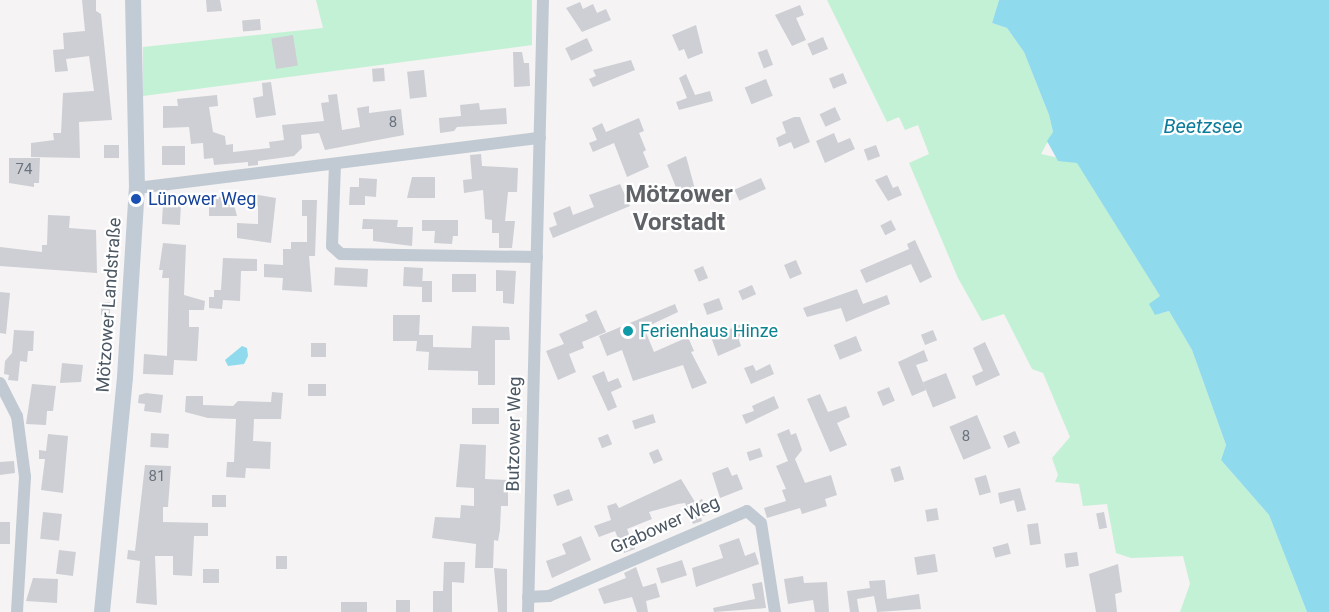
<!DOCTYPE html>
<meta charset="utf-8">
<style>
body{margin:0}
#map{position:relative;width:1329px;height:612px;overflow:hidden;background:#f5f3f3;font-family:Roboto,sans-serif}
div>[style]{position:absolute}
.green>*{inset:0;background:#c3f1d5}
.water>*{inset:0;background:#90daee}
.building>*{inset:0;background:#cdcfd5;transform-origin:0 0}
.minor>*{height:12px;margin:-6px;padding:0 6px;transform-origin:6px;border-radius:6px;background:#c1cad2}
.secondary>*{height:16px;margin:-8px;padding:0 8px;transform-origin:8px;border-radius:8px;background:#c1cbd6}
.dots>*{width:16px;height:16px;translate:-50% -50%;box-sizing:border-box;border:3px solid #fff;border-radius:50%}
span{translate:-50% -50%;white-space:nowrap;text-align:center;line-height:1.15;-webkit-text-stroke:4.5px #fff;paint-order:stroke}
.number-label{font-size:15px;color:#6b747e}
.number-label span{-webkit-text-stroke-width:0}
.transit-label{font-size:18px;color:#164399}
.left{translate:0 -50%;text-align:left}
.street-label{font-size:18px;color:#4a5661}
.culture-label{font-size:18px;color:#0d838f}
.water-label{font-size:20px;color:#0c7c9b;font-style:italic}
.district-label{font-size:24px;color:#5f6368;font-weight:700}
</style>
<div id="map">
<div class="green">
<div style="clip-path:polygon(316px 0,532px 0,532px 45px,143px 96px,143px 47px,323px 28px)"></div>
<div style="clip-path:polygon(827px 0,999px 0,992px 23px,1007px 28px,1024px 52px,1049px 115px,1053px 132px,1041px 154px,1077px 162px,1160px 296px,1155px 315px,1169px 311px,1192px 350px,1226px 445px,1221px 460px,1269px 515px,1307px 612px,1180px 612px,1190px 584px,1183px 556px,1131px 558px,1116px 553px,1107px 504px,1083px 506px,1079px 484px,1055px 482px,1058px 475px,1052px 458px,1070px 437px,1043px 373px,1032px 369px,1004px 314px,982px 321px,958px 278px,909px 163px,929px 154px,918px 125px,905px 130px,899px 117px,887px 122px)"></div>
</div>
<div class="water">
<div style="clip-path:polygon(999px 0,1329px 0,1329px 612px,1307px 612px,1269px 515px,1221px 460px,1226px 445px,1192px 350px,1169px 311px,1155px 315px,1149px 304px,1160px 296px,1077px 163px,1058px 161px,1047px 141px,1053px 132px,1049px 115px,1024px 52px,1007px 28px,992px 23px)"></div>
<div style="clip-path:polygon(242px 346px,247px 348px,248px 356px,244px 364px,228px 366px,225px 360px)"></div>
</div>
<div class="building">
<div style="clip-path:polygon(82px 0,96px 0,96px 11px,101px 14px,112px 120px,79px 122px,80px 158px,31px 157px,31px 143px,54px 140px,53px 133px,61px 133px,63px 93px,94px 91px,89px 56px,66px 59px,68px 71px,55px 72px,53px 50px,64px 49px,63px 33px,85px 31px)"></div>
<div style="clip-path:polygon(206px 0,220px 0,222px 11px,207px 12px)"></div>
<div style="clip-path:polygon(580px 2px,583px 9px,593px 4px,597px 13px,606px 9px,611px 20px,582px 32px,566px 8px)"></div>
<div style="clip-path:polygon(800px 5px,804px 15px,796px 18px,806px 40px,792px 46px,775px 15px)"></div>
<div style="left:260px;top:19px;width:11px;height:18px;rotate:85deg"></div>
<div style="clip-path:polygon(696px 25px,703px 53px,688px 59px,684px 49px,679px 51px,672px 35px)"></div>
<div style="left:293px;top:35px;width:31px;height:22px;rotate:81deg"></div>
<div style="left:823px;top:37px;width:13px;height:17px;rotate:67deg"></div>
<div style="left:587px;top:38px;width:14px;height:24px;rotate:65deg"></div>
<div style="left:767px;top:49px;width:17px;height:10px;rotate:69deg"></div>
<div style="clip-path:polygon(513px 52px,522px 52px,524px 63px,529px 63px,530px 86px,514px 87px)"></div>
<div style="clip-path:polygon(631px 60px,635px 70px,593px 87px,589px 79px,596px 76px,593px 70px)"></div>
<div style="left:384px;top:68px;width:13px;height:12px;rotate:86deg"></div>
<div style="left:424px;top:70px;width:27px;height:17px;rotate:84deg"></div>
<div style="left:843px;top:73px;width:11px;height:15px;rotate:68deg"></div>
<div style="clip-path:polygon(686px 74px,695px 95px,710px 91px,713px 101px,679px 110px,676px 102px,687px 98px,679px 78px)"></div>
<div style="left:766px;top:79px;width:18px;height:23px;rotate:68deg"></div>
<div style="clip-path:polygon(271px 82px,276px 115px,256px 118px,253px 98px,263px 96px,262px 83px)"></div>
<div style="clip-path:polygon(337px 94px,342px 130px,360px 127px,357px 108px,369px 106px,369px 113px,401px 109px,404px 135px,325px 150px,319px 133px,301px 135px,302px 148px,294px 156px,258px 161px,258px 165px,248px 166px,248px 162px,214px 165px,213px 158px,204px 159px,203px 143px,191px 144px,189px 127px,163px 128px,163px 106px,178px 106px,177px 99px,217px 95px,218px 106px,209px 107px,213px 132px,225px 136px,226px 145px,233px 144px,233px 152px,270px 148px,269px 142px,284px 140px,282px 125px,324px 121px,321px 103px,329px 102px,328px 95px)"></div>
<div style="clip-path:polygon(479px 103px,480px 110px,506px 108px,507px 124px,457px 127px,454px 131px,440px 133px,439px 118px,461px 116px,460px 105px)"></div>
<div style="left:835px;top:107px;width:14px;height:17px;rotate:65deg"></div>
<div style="clip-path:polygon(794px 117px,800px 117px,810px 142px,794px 149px,791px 142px,779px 147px,776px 138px,786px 133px,782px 122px)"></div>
<div style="clip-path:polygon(639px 118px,644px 131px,639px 133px,646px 150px,643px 152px,649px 167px,627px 177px,614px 143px,593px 152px,589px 143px,597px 140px,592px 128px,602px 123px,606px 132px)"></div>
<div style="clip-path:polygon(834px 133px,838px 143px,850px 138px,855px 149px,825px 163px,816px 141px)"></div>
<div style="left:104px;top:145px;width:15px;height:13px"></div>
<div style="left:876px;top:145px;width:12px;height:13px;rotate:70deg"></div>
<div style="left:185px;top:146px;width:19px;height:23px;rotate:90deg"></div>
<div style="clip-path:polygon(481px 154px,482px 166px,518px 168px,517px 192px,508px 192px,505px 221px,515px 221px,512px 248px,499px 248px,499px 233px,492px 233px,492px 220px,485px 219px,483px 190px,464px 193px,463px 180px,472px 179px,470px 155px)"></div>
<div style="clip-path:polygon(686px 156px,696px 193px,681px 200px,667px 165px)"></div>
<div style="clip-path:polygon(9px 158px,40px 158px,39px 183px,34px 183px,34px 187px,9px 183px)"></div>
<div style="clip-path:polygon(887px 175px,893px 188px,898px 186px,902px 195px,888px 201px,875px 180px)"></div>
<div style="clip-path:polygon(412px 177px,435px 177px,435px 198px,407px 198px)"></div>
<div style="clip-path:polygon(359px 178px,377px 179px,376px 197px,365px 196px,365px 205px,349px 205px,350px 187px,359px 187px)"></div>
<div style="left:761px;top:178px;width:12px;height:29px;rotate:66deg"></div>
<div style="clip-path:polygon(620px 184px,630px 206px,553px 238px,549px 228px,557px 225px,553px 213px,570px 206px,573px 215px,594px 207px,589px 195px)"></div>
<div style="clip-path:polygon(252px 194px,276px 198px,271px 243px,237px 238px,237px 223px,258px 224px,258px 206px,252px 206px)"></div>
<div style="clip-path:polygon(209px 197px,232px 197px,237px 216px,209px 216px)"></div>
<div style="clip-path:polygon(302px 200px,317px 200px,315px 256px,309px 256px,312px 292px,282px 290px,283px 278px,264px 277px,264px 264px,283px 265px,283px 249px,291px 249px,291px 242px,307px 242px,307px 216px,302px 216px)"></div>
<div style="left:163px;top:203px;width:18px;height:21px;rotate:3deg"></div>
<div style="clip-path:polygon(48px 215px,70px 216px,69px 228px,96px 230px,97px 273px,0 266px,0 247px,42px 252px,42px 245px,47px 245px)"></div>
<div style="clip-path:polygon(363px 219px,398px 220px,397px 227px,413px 227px,412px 246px,373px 241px,373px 229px,362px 229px)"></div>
<div style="clip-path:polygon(422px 220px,458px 220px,458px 236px,453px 236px,452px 244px,434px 243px,435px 231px,422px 231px)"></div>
<div style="left:891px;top:220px;width:11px;height:12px;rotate:63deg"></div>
<div style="clip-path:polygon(915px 240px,932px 277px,920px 283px,911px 264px,866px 283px,860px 270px,909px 249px,907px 244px)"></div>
<div style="clip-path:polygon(163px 243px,186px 245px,184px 295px,205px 301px,204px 310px,189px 310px,189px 327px,199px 327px,197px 361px,174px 360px,173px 375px,143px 374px,144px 354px,167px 356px,169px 278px,162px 278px,163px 270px,159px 270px)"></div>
<div style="clip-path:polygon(223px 258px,257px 259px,257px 271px,241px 271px,240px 301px,223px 300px,222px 309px,209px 308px,209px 297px,214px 297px,214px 290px,221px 290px)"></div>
<div style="left:796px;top:260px;width:15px;height:13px;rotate:67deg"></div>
<div style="left:703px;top:266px;width:13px;height:10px;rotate:67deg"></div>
<div style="left:404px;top:267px;width:19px;height:19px;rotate:3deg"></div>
<div style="left:368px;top:269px;width:18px;height:33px;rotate:93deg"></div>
<div style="clip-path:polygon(496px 270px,516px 271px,514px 304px,503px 303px,503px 291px,496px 291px)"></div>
<div style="left:452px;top:274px;width:24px;height:18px"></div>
<div style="left:422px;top:281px;width:10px;height:21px"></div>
<div style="left:752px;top:285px;width:10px;height:15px;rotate:66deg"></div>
<div style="clip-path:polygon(857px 289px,863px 304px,887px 295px,890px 304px,846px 322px,841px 308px,807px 317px,803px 308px)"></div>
<div style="clip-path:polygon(0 292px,10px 293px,6px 334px,0 333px)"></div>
<div style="left:719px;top:298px;width:12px;height:17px;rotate:70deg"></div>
<div style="left:101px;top:302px;width:9px;height:13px"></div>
<div style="clip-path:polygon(675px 304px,678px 312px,644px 328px,654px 352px,688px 337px,694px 351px,691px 352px,707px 383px,692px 389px,683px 365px,633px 381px,622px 350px,607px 356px,599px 336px)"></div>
<div style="clip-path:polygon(596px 310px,606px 332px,582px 342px,584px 348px,569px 354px,576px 372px,558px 380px,546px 351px,564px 344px,559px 334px,588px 321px,585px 315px)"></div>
<div style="clip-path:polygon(393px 315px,420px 315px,419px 335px,433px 335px,433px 347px,471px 348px,472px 326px,509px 327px,510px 340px,495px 340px,495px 385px,478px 385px,478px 371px,428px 370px,429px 352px,416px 351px,417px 341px,393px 341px)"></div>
<div style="clip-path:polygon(742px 324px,746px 334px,738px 337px,741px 346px,718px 356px,711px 337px)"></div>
<div style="clip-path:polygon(14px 330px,34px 331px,33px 351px,28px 351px,27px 362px,20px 361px,18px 381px,8px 380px,9px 375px,4px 374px,5px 361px,12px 353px)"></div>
<div style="left:933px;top:330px;width:11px;height:13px;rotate:68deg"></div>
<div style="left:856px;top:336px;width:16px;height:24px;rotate:68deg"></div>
<div style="clip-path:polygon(985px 342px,1000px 375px,976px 386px,972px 376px,983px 371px,973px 348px)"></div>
<div style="left:311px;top:343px;width:15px;height:14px"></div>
<div style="clip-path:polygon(924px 350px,928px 361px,916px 365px,926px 390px,912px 396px,898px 362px)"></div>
<div style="clip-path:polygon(62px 363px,83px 365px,81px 382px,60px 383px)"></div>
<div style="clip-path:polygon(770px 364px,774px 374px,751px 384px,744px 368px,753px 365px,756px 371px)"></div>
<div style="clip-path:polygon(604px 371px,608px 382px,618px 378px,622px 387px,611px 392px,617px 407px,608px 411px,592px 376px)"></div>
<div style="left:946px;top:373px;width:27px;height:25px;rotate:68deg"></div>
<div style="clip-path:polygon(32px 384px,56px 386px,53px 411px,47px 411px,46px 425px,26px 424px)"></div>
<div style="left:308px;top:384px;width:18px;height:12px"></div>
<div style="left:889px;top:387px;width:15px;height:13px;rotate:67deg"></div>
<div style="clip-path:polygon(272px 392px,283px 393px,281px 419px,254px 419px,253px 441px,271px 442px,270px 469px,246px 468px,245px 478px,226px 477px,227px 462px,234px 462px,236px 419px,208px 418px,185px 412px,186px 396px,203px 396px,203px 405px,233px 406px,238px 401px,271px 402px)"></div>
<div style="clip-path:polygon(146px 393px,163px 395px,161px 413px,144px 411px,145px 404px,138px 403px,139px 395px)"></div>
<div style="clip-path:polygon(820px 394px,828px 412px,846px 406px,850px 417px,837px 423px,847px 445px,830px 452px,807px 399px)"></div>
<div style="clip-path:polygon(774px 396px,779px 408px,746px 424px,742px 415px,754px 411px,752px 406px)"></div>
<div style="left:472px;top:408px;width:27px;height:16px"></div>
<div style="left:653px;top:414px;width:9px;height:22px;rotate:72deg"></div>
<div style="left:977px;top:415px;width:36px;height:30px;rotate:67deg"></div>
<div style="clip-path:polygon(789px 429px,791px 435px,796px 433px,802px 450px,795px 459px,805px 483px,831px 475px,837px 495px,825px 499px,827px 506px,802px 514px,800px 508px,767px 518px,764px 508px,786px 501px,782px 490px,786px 489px,776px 466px,788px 461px,777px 434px)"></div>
<div style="left:1015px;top:431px;width:13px;height:13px;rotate:67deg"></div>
<div style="left:151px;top:433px;width:18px;height:14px;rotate:3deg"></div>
<div style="clip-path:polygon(48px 434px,68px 436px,63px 493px,41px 490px,45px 459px,39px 459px,39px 450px,46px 451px)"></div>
<div style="left:608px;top:434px;width:11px;height:11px;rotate:68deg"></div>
<div style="clip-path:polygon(460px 444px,486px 445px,485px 479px,508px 480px,508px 506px,501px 506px,500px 530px,498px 541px,494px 540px,493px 568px,475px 568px,476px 544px,432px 538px,435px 517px,460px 518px,461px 505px,474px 506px,474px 488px,456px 487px)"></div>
<div style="left:760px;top:448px;width:9px;height:14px;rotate:72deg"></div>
<div style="left:658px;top:449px;width:12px;height:10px;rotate:66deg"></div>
<div style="clip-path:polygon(14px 461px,15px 473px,0 475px,0 462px)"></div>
<div style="clip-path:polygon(145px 465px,171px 466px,168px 507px,163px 507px,163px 522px,208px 523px,208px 536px,194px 536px,192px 576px,173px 575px,173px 556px,155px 556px,157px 605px,136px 603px,140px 561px,127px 559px,128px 550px,135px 551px)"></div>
<div style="left:900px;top:466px;width:14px;height:10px;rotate:73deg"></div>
<div style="clip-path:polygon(728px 467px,732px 476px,737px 474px,743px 489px,720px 498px,712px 473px)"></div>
<div style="left:986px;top:475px;width:18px;height:12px;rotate:74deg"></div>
<div style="clip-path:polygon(681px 479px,695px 502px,702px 499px,709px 514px,701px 517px,702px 521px,693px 524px,685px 503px,678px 504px,649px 512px,652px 519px,627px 529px,635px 549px,624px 553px,615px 531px,599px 537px,594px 526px,611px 520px,607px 506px,616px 503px,619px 508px)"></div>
<div style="clip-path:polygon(1020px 488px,1026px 510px,1017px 512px,1014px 500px,1000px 504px,998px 493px)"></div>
<div style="left:569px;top:489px;width:12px;height:17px;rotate:70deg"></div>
<div style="left:212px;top:495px;width:14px;height:12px"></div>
<div style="left:937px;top:508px;width:12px;height:12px;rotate:81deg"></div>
<div style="left:43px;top:512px;width:19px;height:27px;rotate:6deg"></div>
<div style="left:1104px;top:512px;width:16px;height:8px;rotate:79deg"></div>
<div style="left:0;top:522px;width:10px;height:22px"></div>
<div style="left:1038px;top:523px;width:21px;height:11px;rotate:82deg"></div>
<div style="clip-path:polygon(581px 536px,591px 560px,552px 578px,546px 561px,566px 554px,562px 544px)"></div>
<div style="clip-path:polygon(739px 538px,745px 556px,755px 552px,759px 564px,696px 587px,692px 568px,723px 558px,719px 545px)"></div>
<div style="left:1008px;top:543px;width:11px;height:16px;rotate:75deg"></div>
<div style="left:59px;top:550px;width:17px;height:24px;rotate:7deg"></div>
<div style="left:1077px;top:552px;width:14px;height:13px;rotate:82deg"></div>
<div style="left:935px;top:554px;width:18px;height:21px;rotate:81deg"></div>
<div style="left:276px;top:556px;width:11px;height:13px"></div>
<div style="left:682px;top:560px;width:16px;height:27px;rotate:72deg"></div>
<div style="clip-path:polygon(444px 562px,465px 562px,464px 583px,452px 582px,452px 612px,433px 612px,433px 591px,443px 591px)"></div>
<div style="clip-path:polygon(1118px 564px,1122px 592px,1115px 594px,1117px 612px,1096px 612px,1089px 574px)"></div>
<div style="clip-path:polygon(636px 567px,643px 587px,656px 583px,660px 597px,646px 601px,648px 612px,637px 612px,632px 597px,604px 604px,598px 589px,626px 578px,624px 573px)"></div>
<div style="clip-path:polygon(494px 568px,507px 569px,507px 612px,498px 612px)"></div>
<div style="left:203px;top:569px;width:16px;height:14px"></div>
<div style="clip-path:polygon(803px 576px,804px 583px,827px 582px,829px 612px,815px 612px,813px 600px,788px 604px,784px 579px)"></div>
<div style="clip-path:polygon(33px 578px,58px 579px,57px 603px,26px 601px)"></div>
<div style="clip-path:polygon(885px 580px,887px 599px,919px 594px,921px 609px,877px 612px,874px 596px,857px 599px,859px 612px,850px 612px,847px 591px,870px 588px,869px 581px)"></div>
<div style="clip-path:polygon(762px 582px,766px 608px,714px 612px,713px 608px,755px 599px,752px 584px)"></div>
<div style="left:396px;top:600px;width:14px;height:12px"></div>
<div style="left:341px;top:602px;width:26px;height:10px"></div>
</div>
<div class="minor">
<div style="left:335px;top:164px;width:82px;rotate:92.1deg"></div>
<div style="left:332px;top:246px;width:12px;rotate:42deg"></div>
<div style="left:341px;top:254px;width:196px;rotate:0.9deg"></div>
<div style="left:137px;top:188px;width:406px;rotate:-7.1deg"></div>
<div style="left:0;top:383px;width:37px;rotate:63deg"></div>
<div style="left:17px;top:416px;width:62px;rotate:82.5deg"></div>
<div style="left:25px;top:477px;width:135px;rotate:93.4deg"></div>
<div style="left:528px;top:597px;width:21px;rotate:-3deg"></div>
<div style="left:549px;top:596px;width:215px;rotate:-23.2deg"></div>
<div style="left:747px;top:511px;width:18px;rotate:41deg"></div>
<div style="left:761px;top:523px;width:90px;rotate:81.1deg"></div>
<div style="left:528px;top:612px;width:612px;rotate:-88.6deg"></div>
</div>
<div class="secondary">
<div style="left:102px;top:612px;width:236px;rotate:-84.4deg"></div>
<div style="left:125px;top:377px;width:189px;rotate:-86.4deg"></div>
<div style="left:137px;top:188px;width:188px;rotate:-91.2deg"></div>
</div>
<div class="dots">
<div style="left:136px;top:199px;background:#1a4fb4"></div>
<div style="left:628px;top:331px;background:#0f9aa8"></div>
</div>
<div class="number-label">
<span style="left:393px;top:123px">8</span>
<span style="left:24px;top:170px">74</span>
<span style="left:966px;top:437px">8</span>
<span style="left:157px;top:477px">81</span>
</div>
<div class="transit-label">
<span class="left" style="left:148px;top:199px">Lünower Weg</span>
</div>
<div class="street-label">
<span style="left:109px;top:305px;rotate:-86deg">Mötzower Landstraße</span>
<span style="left:514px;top:434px;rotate:-89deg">Butzower Weg</span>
<span style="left:665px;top:525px;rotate:-24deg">Grabower Weg</span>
</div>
<div class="culture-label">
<span class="left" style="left:640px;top:331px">Ferienhaus Hinze</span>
</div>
<div class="water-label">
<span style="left:1203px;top:126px">Beetzsee</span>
</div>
<div class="district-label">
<span style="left:679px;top:209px">Mötzower<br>Vorstadt</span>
</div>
</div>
